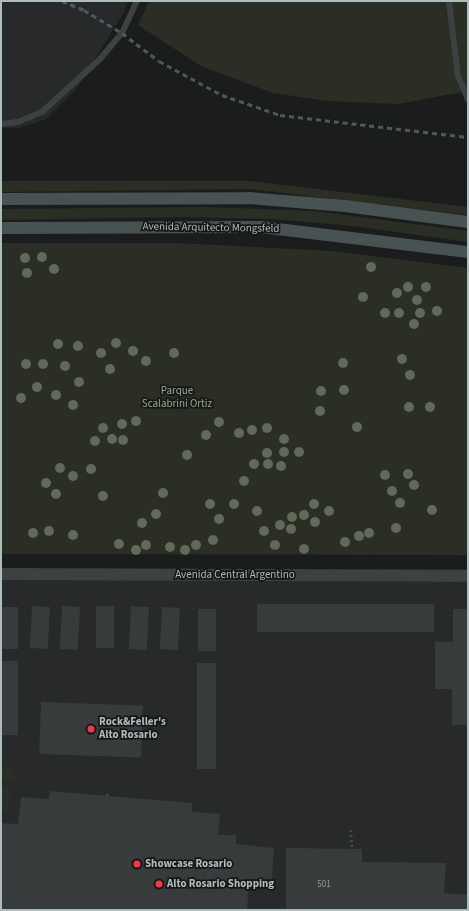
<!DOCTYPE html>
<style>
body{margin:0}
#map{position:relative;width:469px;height:911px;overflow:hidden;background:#1b1d1d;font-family:"Source Sans 3",sans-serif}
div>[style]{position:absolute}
.built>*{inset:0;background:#27292a;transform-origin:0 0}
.green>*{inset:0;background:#2a2e24}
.building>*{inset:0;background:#383b3c;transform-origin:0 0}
.path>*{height:2.5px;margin-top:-1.25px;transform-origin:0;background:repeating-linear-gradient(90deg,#414a49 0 2px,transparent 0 5px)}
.service>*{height:6px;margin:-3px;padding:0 3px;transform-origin:3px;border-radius:3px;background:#3c4242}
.minor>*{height:12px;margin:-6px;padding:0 6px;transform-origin:6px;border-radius:6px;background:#3c4242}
.secondary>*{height:12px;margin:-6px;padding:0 6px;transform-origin:6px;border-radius:6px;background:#495253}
.rail>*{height:3px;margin-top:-1.5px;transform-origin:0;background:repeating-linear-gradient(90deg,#50595a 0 5px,transparent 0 9px)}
.trees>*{width:10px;height:10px;margin:-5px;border-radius:50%;background:#626956}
.dots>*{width:11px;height:11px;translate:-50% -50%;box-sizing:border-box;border:2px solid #161818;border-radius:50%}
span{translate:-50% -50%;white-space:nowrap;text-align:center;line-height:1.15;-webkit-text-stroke:3.5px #161818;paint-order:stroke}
.number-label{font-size:9px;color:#909c9c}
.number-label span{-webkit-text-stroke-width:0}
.street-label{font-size:11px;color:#adbdbc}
.park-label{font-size:11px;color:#9ca884}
.poi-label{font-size:11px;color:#adbdbc;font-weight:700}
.left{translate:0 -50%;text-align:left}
.frame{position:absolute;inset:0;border:2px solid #adbdbc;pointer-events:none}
</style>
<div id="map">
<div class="built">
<div style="clip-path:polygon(1px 1px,128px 1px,124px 12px,77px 88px,46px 119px,19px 128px,1px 128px)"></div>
<div style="left:1px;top:574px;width:467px;height:336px"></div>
</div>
<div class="green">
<div style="clip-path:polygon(149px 1px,468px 1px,468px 91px,398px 104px,327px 101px,273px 93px,201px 66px,138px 25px)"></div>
<div style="clip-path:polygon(1px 181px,249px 181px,468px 207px,468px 215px,249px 189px,1px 192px)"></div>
<div style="clip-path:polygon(207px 207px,315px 211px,468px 231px,468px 242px,353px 226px,272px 219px,186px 217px,1px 220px,1px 209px)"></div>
<div style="clip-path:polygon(1px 243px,176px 243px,332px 251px,468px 268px,468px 555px,1px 554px)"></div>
<div style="clip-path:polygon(1px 765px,15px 767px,14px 782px,1px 780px)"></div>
<div style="clip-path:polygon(1px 786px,12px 787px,7px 814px,1px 813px)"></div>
</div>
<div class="building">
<div style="left:257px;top:604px;width:177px;height:28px"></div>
<div style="left:32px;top:606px;width:18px;height:42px;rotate:3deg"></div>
<div style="left:62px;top:606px;width:18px;height:43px;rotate:3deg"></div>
<div style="left:96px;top:606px;width:18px;height:42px"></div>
<div style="left:131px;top:606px;width:18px;height:43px;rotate:3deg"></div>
<div style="left:1px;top:607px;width:17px;height:42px"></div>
<div style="left:162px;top:607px;width:18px;height:42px;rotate:3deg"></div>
<div style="left:198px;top:609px;width:18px;height:42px"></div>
<div style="clip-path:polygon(453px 609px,468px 609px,468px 725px,452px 725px,452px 689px,435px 689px,435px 642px,453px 642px)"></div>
<div style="left:1px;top:661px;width:17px;height:74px"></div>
<div style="left:197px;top:663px;width:19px;height:106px"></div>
<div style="left:41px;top:702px;width:102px;height:52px;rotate:2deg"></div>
<div style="clip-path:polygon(50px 791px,192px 803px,192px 812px,220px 814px,218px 835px,236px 835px,236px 844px,274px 848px,272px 879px,249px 879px,247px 910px,1px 910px,1px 823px,18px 824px,21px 797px,49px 799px)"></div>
<div style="clip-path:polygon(286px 848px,362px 849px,362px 862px,446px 863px,444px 893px,468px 895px,468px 910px,286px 910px)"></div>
</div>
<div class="path">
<div style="left:107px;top:796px;width:5px;rotate:-90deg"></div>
<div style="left:351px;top:830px;width:19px;rotate:87deg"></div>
</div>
<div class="service">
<div style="left:449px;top:1px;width:76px;rotate:83.2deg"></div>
<div style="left:458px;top:76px;width:26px;rotate:67deg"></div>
<div style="left:1px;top:124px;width:17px;rotate:-7deg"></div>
<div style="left:18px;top:122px;width:26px;rotate:-23deg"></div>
<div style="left:42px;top:112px;width:79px;rotate:-42.4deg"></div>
<div style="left:100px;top:59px;width:34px;rotate:-50deg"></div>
<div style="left:122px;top:33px;width:35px;rotate:-65deg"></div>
</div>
<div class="minor">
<div style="left:1px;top:574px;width:467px;rotate:0.2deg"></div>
</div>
<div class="secondary">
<div style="left:1px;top:199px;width:248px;rotate:-0.2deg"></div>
<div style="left:249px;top:198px;width:96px;rotate:4.8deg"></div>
<div style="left:345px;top:206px;width:124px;rotate:7.4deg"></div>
<div style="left:1px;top:228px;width:260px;rotate:-0.2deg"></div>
<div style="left:261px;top:227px;width:209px;rotate:6.9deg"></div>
</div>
<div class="rail">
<div style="left:62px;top:1px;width:24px;rotate:22deg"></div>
<div style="left:84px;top:10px;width:44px;rotate:31.2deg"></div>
<div style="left:122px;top:33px;width:46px;rotate:37.1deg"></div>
<div style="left:159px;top:61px;width:72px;rotate:28.4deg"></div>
<div style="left:222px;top:95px;width:61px;rotate:19deg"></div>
<div style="left:280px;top:115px;width:189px;rotate:6.7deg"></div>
</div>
<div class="trees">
<div style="left:42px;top:257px"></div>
<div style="left:25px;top:258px"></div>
<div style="left:371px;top:267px"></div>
<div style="left:54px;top:269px"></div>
<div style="left:27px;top:273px"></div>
<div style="left:408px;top:287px"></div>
<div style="left:426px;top:287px"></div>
<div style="left:397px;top:293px"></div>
<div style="left:363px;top:297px"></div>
<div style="left:417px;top:300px"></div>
<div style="left:437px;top:311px"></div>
<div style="left:385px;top:313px"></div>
<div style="left:399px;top:313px"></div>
<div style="left:420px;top:313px"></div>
<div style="left:414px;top:324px"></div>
<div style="left:116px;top:343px"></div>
<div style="left:58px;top:344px"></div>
<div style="left:78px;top:346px"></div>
<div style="left:133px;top:351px"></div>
<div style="left:101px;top:353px"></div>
<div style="left:174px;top:353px"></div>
<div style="left:402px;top:359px"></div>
<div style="left:146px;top:361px"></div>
<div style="left:343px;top:363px"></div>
<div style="left:26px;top:364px"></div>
<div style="left:43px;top:364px"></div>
<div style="left:65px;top:366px"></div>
<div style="left:110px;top:369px"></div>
<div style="left:410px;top:375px"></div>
<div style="left:79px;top:382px"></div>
<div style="left:37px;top:387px"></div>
<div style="left:344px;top:390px"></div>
<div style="left:321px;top:391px"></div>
<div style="left:56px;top:395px"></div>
<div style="left:21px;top:398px"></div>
<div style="left:73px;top:405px"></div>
<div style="left:409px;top:407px"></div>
<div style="left:430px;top:407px"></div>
<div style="left:320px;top:411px"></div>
<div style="left:136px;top:421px"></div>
<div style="left:219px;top:422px"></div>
<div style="left:122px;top:424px"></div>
<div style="left:357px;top:427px"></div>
<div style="left:103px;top:428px"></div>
<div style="left:267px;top:428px"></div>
<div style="left:252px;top:430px"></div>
<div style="left:239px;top:433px"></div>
<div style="left:206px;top:435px"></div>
<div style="left:112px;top:439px"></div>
<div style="left:284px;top:439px"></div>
<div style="left:123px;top:440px"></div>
<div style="left:95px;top:441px"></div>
<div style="left:284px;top:452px"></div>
<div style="left:299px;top:452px"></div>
<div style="left:267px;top:453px"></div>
<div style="left:187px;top:455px"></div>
<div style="left:254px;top:464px"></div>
<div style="left:268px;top:464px"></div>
<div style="left:281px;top:466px"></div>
<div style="left:60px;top:468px"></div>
<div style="left:91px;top:469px"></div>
<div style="left:408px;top:474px"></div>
<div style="left:385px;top:475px"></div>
<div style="left:73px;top:476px"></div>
<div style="left:244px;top:481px"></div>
<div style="left:46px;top:483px"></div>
<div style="left:414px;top:485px"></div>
<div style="left:392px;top:491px"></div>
<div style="left:163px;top:493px"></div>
<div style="left:56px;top:494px"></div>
<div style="left:103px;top:496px"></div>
<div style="left:400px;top:503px"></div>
<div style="left:210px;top:504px"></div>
<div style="left:234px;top:504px"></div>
<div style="left:314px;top:504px"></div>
<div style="left:432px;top:510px"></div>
<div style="left:257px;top:511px"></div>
<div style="left:329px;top:511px"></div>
<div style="left:156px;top:514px"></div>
<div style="left:304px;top:515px"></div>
<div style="left:292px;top:517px"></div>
<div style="left:219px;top:519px"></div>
<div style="left:315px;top:522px"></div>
<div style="left:142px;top:523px"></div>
<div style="left:280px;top:525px"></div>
<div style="left:396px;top:528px"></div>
<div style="left:291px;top:529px"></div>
<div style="left:49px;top:531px"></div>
<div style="left:264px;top:531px"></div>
<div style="left:33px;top:533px"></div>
<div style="left:369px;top:533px"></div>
<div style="left:73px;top:535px"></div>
<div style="left:359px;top:536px"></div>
<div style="left:213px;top:540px"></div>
<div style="left:345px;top:542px"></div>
<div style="left:119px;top:544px"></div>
<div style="left:146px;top:545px"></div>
<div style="left:196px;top:545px"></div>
<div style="left:275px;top:545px"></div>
<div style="left:170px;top:547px"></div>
<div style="left:304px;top:549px"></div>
<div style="left:136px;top:550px"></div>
<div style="left:185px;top:550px"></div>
</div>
<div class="dots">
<div style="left:91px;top:729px;background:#f93743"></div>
<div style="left:137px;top:864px;background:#f93743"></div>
<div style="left:159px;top:884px;background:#f93743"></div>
</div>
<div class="number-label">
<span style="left:324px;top:885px">501</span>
</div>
<div class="street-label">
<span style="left:211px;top:228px;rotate:1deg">Avenida Arquitecto Mongsfeld</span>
<span style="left:235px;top:575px">Avenida Central Argentino</span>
</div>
<div class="park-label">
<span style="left:177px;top:398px">Parque<br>Scalabrini Ortiz</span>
</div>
<div class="poi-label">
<span class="left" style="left:99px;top:729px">Rock&amp;Feller's<br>Alto Rosario</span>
<span class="left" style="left:145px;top:864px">Showcase Rosario</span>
<span class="left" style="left:167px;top:884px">Alto Rosario Shopping</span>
</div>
<div class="frame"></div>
</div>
